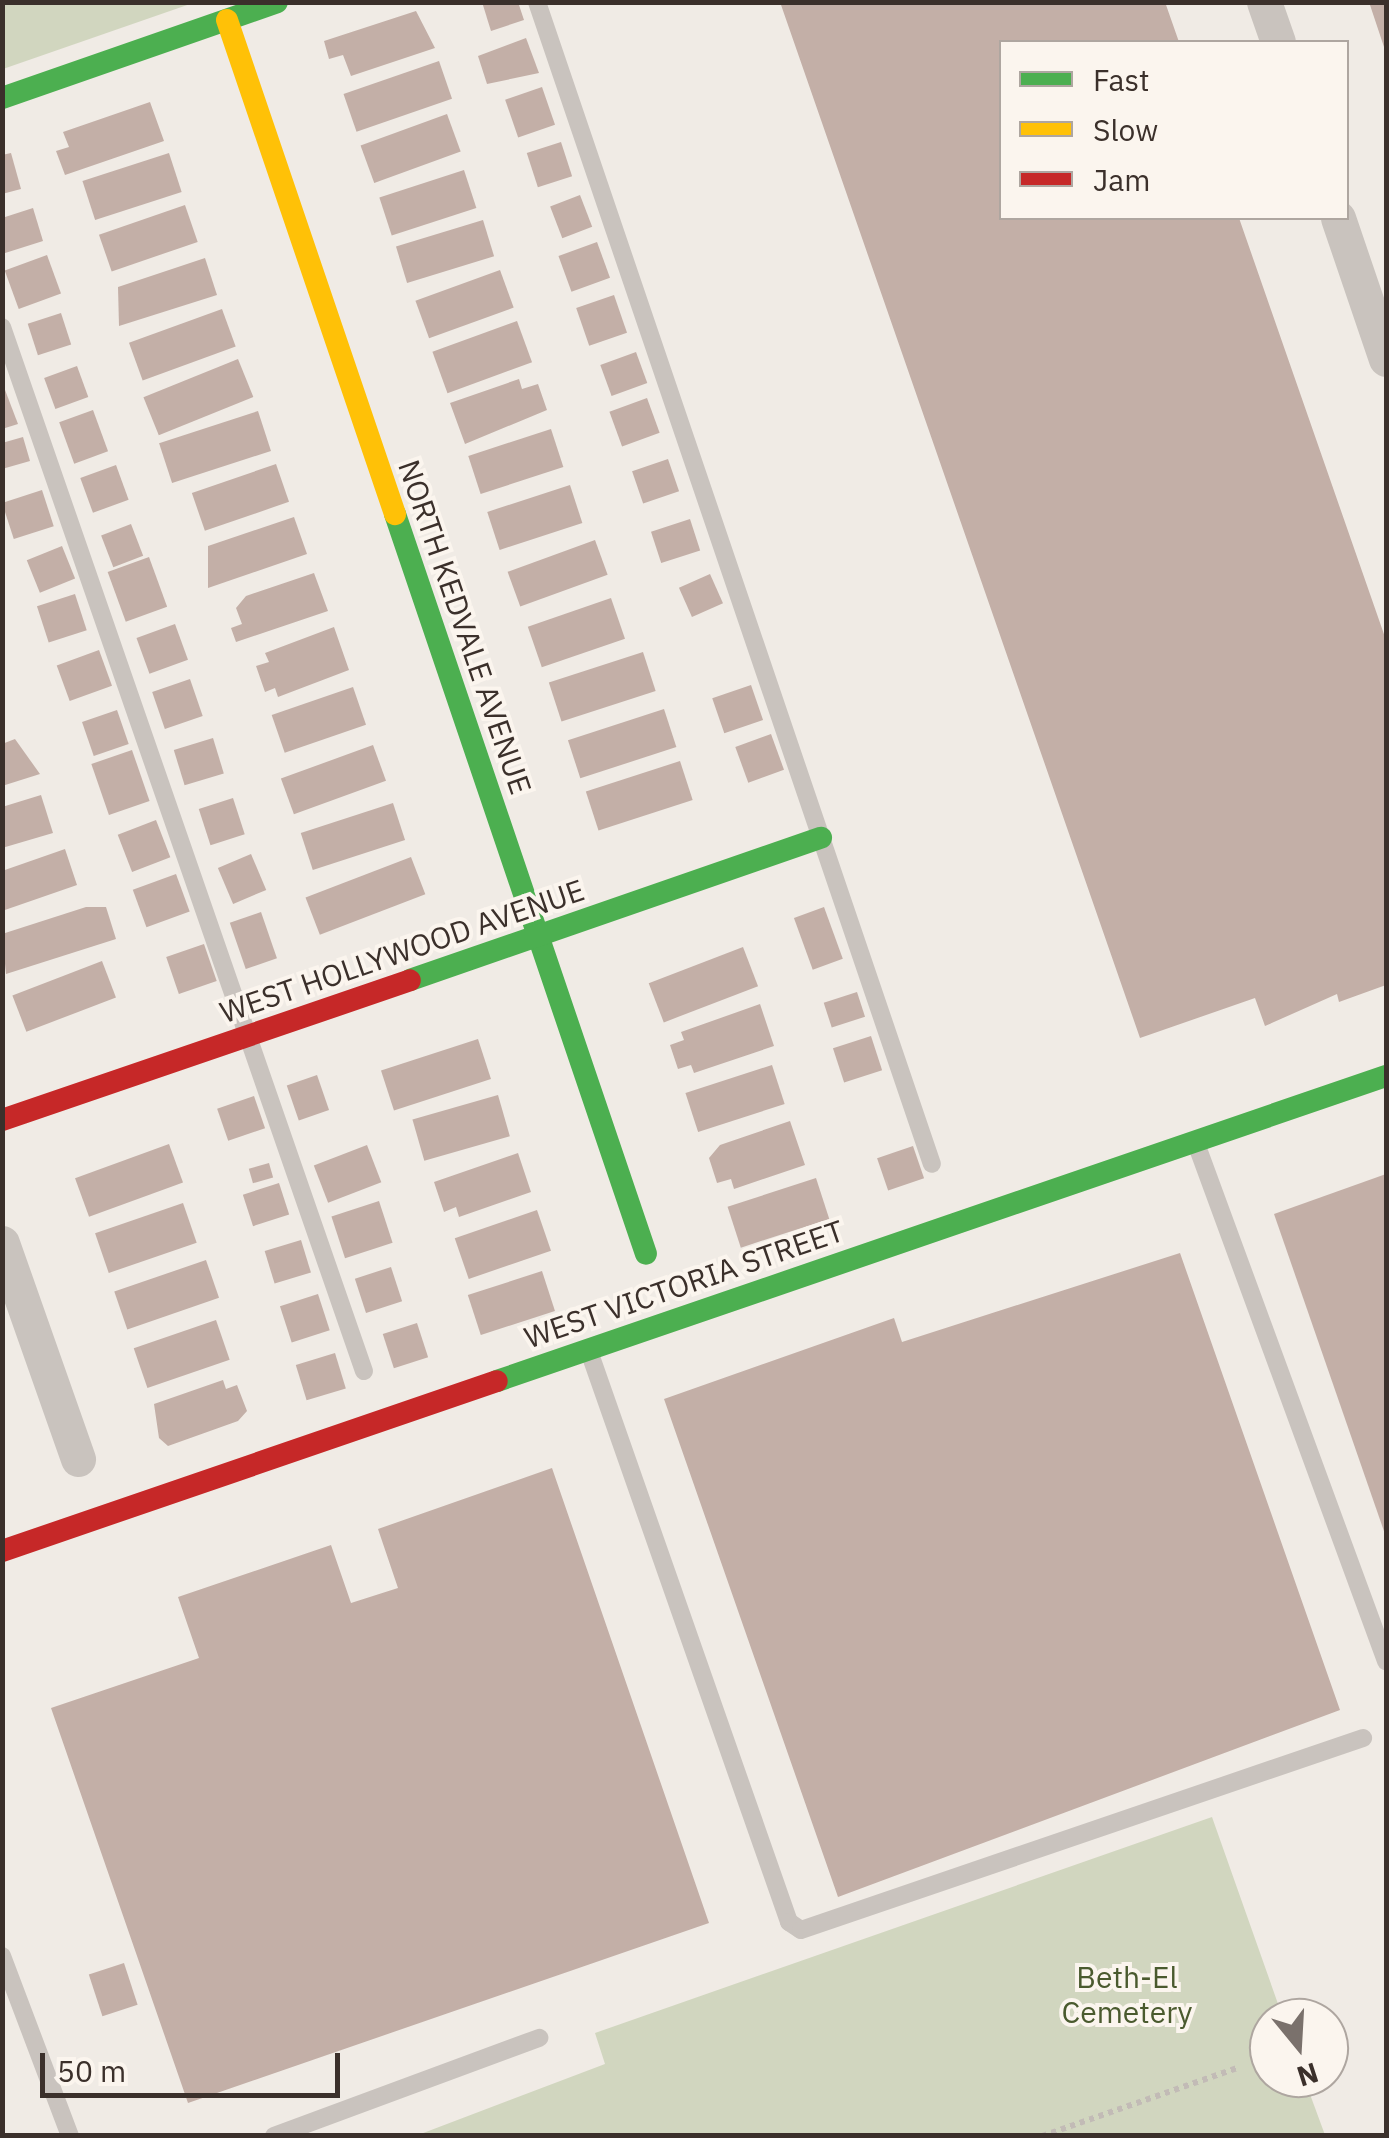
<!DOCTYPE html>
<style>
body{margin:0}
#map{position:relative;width:1389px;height:2138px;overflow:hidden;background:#f0ebe5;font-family:"IBM Plex Sans",sans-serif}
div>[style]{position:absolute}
.green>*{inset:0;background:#d1d6bf}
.building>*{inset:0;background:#c3afa7;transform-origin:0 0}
.path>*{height:6px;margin-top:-3px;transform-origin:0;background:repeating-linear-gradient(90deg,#c2bbb6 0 5px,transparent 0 10px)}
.lane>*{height:18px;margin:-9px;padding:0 9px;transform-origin:9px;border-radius:9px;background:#c9c3be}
.street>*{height:35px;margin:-17.5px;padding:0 17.5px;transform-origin:17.5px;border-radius:17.5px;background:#c9c3be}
.fast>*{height:22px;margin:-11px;padding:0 11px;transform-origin:11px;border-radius:11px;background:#4caf50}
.slow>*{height:22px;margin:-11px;padding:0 11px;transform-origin:11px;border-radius:11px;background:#ffc107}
.jam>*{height:22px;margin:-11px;padding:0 11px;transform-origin:11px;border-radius:11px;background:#c62828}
span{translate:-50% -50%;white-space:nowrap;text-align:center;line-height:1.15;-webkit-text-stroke:8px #fbf5ee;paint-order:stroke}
.street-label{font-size:30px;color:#3b302b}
.park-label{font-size:30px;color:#4a5a2e}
.frame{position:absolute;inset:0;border:5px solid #3b302b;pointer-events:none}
.legend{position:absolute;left:999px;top:40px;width:350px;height:180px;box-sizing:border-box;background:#fbf5ee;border:2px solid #aea6a0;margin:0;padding:12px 18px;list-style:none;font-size:30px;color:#3b302b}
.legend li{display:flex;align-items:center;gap:20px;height:50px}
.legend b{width:50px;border:2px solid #aea6a0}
.north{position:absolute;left:1249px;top:1998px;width:100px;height:100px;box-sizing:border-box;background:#fbf5ee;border:2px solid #aea6a0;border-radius:50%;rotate:162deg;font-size:28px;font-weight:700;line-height:40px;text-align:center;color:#3b302b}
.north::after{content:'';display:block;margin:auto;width:35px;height:45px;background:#7a716c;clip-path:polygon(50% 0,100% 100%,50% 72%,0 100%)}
.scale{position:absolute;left:40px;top:2053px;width:300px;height:45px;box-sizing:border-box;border:5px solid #3b302b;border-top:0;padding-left:12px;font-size:30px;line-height:35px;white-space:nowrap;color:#3b302b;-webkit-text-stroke:8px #fbf5ee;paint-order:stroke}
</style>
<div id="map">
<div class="green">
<div style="clip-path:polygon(3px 2px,193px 2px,193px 3px,3px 69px)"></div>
<div style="clip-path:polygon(1212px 1817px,1283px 2018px,1269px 2018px,1269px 2078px,1304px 2078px,1325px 2135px,418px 2135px,605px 2064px,595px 2033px)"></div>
</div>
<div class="building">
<div style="clip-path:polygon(482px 2px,518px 2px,524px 20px,491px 31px)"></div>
<div style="clip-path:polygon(780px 2px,1165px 2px,1179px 42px,1002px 42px,1002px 218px,1239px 218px,1386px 640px,1386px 985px,1339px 1002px,1337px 994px,1265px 1026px,1255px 998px,1140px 1038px)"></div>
<div style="clip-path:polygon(1369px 2px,1386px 2px,1386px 53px)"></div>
<div style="clip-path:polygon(416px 11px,435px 48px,351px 76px,343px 55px,329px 59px,324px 41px)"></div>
<div style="clip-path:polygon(526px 38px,539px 73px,487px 84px,478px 56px)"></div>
<div style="left:439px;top:61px;width:40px;height:101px;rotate:71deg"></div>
<div style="left:542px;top:87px;width:40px;height:39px;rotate:71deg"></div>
<div style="clip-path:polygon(150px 102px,164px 141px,65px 175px,56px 151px,69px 147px,63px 132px)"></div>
<div style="left:447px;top:114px;width:40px;height:92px;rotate:70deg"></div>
<div style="left:561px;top:142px;width:36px;height:36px;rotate:72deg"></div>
<div style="clip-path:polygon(11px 153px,21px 189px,2px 194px,2px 155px)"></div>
<div style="left:169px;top:153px;width:41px;height:91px;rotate:72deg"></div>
<div style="left:464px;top:170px;width:40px;height:89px;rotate:72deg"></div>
<div style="left:580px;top:195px;width:34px;height:32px;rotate:69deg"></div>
<div style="left:185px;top:205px;width:39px;height:91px;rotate:71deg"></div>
<div style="clip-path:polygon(33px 208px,43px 241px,2px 254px,2px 218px)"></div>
<div style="left:483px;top:220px;width:38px;height:91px;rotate:73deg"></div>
<div style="left:597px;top:242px;width:38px;height:41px;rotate:70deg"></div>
<div style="left:47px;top:255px;width:41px;height:45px;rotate:70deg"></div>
<div style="clip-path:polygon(205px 258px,217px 295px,119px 326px,118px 287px)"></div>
<div style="left:500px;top:270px;width:40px;height:90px;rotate:70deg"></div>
<div style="left:614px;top:295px;width:40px;height:40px;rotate:71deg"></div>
<div style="left:222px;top:309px;width:40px;height:99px;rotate:70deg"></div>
<div style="left:61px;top:313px;width:33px;height:35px;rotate:72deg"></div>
<div style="left:517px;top:321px;width:44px;height:90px;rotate:70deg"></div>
<div style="left:636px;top:352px;width:33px;height:38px;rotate:70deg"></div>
<div style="left:238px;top:359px;width:41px;height:102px;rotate:68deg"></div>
<div style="left:77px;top:366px;width:33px;height:35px;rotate:70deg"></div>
<div style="clip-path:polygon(519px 379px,522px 389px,538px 384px,547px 410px,465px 444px,450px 403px)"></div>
<div style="clip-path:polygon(2px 382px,18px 424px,2px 429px)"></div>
<div style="left:647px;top:398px;width:37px;height:40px;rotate:70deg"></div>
<div style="left:93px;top:410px;width:44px;height:36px;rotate:70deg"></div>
<div style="left:258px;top:411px;width:42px;height:104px;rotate:72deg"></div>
<div style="left:551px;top:429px;width:40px;height:87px;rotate:72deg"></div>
<div style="clip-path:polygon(23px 437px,30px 461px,2px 469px,2px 443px)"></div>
<div style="left:668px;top:459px;width:34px;height:38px;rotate:71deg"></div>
<div style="left:276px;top:464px;width:40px;height:89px;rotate:71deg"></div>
<div style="left:116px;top:465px;width:37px;height:38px;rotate:70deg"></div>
<div style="left:570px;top:485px;width:40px;height:87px;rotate:72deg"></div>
<div style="left:42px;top:490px;width:38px;height:42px;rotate:72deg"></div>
<div style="clip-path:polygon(294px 517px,307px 554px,208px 588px,208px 546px)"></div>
<div style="left:690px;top:519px;width:33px;height:41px;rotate:72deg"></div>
<div style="left:131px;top:524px;width:34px;height:32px;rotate:69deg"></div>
<div style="left:595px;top:540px;width:37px;height:93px;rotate:70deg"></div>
<div style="left:62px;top:546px;width:35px;height:38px;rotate:68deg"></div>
<div style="left:149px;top:557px;width:53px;height:44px;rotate:70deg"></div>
<div style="clip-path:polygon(314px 573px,328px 611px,236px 642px,231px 628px,242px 624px,236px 608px,246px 596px)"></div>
<div style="left:710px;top:574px;width:32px;height:34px;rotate:66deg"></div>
<div style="left:75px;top:594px;width:38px;height:40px;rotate:72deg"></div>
<div style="left:611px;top:598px;width:43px;height:88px;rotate:71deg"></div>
<div style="left:175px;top:624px;width:38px;height:41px;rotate:70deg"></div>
<div style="clip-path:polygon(334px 627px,349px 670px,278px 697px,275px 688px,265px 692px,256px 666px,269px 662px,265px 653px)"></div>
<div style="left:99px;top:650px;width:38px;height:45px;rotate:70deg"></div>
<div style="left:643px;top:652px;width:41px;height:99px;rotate:72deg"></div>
<div style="left:190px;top:679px;width:39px;height:40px;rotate:71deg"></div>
<div style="left:751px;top:685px;width:37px;height:41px;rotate:71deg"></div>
<div style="left:353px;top:687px;width:40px;height:86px;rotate:71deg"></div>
<div style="left:664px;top:709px;width:40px;height:101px;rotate:72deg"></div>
<div style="left:117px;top:710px;width:36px;height:37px;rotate:71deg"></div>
<div style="left:771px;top:734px;width:38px;height:38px;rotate:70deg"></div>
<div style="left:213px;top:738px;width:37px;height:41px;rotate:73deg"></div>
<div style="clip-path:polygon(15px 739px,40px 774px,2px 786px,2px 744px)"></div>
<div style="left:373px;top:745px;width:38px;height:98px;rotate:70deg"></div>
<div style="left:132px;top:750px;width:54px;height:43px;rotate:71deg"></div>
<div style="left:680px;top:761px;width:41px;height:99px;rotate:72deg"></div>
<div style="clip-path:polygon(41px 795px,53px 833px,2px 848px,2px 807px)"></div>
<div style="left:233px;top:798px;width:38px;height:36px;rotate:72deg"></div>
<div style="left:393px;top:803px;width:39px;height:97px;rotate:72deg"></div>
<div style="left:156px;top:820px;width:40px;height:41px;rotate:69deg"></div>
<div style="clip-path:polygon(65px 849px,77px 885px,2px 911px,2px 871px)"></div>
<div style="left:251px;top:854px;width:39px;height:36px;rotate:67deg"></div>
<div style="left:411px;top:857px;width:40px;height:113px;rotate:69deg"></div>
<div style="left:176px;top:874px;width:40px;height:46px;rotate:70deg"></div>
<div style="clip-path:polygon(86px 907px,106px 907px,116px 939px,6px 974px,2px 934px)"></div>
<div style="left:824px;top:907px;width:55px;height:32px;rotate:70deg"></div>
<div style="left:261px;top:912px;width:49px;height:33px;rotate:71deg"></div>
<div style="left:204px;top:944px;width:39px;height:40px;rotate:71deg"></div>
<div style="left:743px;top:947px;width:42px;height:101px;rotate:69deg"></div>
<div style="left:102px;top:961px;width:39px;height:96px;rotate:69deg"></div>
<div style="left:857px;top:992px;width:26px;height:35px;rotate:72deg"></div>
<div style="clip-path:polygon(760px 1004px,774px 1046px,694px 1073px,691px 1065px,678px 1069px,670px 1045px,684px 1040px,681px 1032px)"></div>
<div style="left:871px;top:1036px;width:36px;height:40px;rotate:72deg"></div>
<div style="left:478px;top:1039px;width:42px;height:102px;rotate:72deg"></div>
<div style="left:772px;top:1065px;width:41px;height:91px;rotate:72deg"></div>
<div style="left:317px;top:1075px;width:37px;height:32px;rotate:71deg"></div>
<div style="left:498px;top:1095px;width:43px;height:89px;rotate:74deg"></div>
<div style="left:254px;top:1096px;width:34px;height:39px;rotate:71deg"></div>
<div style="clip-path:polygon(790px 1121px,805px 1165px,734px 1189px,731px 1179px,717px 1183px,709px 1158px,720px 1145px)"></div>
<div style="left:169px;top:1144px;width:41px;height:100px;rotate:70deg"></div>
<div style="left:367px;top:1145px;width:40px;height:57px;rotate:69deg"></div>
<div style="left:913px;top:1146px;width:34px;height:38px;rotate:71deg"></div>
<div style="clip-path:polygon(518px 1153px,531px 1192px,459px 1217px,456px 1207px,444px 1212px,434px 1182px)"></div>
<div style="left:269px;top:1163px;width:15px;height:21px;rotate:74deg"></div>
<div style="clip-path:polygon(1386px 1174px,1386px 1537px,1274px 1214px)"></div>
<div style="left:816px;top:1178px;width:43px;height:93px;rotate:72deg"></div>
<div style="left:279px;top:1183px;width:33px;height:38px;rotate:72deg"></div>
<div style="left:379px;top:1201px;width:44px;height:50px;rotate:72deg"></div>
<div style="left:183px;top:1203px;width:42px;height:93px;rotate:71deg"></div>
<div style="left:537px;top:1210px;width:43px;height:87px;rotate:71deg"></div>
<div style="left:301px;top:1240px;width:34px;height:38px;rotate:73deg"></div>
<div style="clip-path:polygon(1180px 1253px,1340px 1710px,838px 1897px,664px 1399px,894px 1318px,902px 1342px)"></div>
<div style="left:206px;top:1260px;width:40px;height:97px;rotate:71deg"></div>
<div style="left:391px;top:1267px;width:36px;height:38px;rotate:72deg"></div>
<div style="left:542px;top:1271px;width:42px;height:78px;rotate:72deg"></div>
<div style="left:318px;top:1294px;width:38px;height:40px;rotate:72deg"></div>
<div style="left:216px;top:1320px;width:42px;height:87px;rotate:71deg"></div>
<div style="left:417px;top:1323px;width:36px;height:36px;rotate:72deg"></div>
<div style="left:335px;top:1353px;width:37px;height:41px;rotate:73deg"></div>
<div style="clip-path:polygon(223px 1380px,226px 1389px,237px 1385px,247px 1411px,238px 1421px,168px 1446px,159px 1438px,154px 1404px)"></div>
<div style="clip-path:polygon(552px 1468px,709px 1923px,188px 2103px,51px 1708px,199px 1658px,178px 1597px,331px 1545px,351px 1603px,398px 1588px,378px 1529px)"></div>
<div style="left:124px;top:1963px;width:44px;height:37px;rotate:72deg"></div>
</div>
<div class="path">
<div style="left:1042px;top:2136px;width:207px;rotate:-19.2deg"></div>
</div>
<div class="lane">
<div style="left:537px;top:2px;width:1227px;rotate:71.23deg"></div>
<div style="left:2px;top:327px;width:1105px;rotate:70.88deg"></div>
<div style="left:1197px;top:1146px;width:549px;rotate:69.85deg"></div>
<div style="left:590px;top:1354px;width:602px;rotate:70.69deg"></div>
<div style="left:789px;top:1922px;width:14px;rotate:34deg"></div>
<div style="left:801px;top:1930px;width:594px;rotate:-18.86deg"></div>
<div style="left:2px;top:1956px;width:192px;rotate:69.3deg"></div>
<div style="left:274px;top:2136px;width:283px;rotate:-20.3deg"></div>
</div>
<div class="street">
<div style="left:1264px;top:2px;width:42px;rotate:70.7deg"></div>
<div style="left:1338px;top:218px;width:149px;rotate:71.2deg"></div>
<div style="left:2px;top:1243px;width:229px;rotate:70.6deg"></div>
</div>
<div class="fast">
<div style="left:2px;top:98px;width:291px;rotate:-19.2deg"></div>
<div style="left:395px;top:514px;width:781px;rotate:71.26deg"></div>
<div style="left:410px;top:980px;width:435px;rotate:-19.1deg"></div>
<div style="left:497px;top:1381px;width:940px;rotate:-18.94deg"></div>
</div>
<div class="slow">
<div style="left:227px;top:20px;width:522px;rotate:71.22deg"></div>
</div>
<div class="jam">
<div style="left:2px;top:1120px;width:431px;rotate:-18.9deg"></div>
<div style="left:2px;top:1551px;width:523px;rotate:-18.95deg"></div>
</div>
<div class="street-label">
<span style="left:465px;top:627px;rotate:71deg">NORTH KEDVALE AVENUE</span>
<span style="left:402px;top:951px;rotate:-19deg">WEST HOLLYWOOD AVENUE</span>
<span style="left:684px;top:1284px;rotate:-19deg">WEST VICTORIA STREET</span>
</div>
<div class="park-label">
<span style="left:1127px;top:1994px">Beth-El<br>Cemetery</span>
</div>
<div class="frame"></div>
<ul class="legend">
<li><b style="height:12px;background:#4caf50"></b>Fast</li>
<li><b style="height:12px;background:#ffc107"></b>Slow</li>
<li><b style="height:12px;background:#c62828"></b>Jam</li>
</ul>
<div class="north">N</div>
<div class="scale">50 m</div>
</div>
